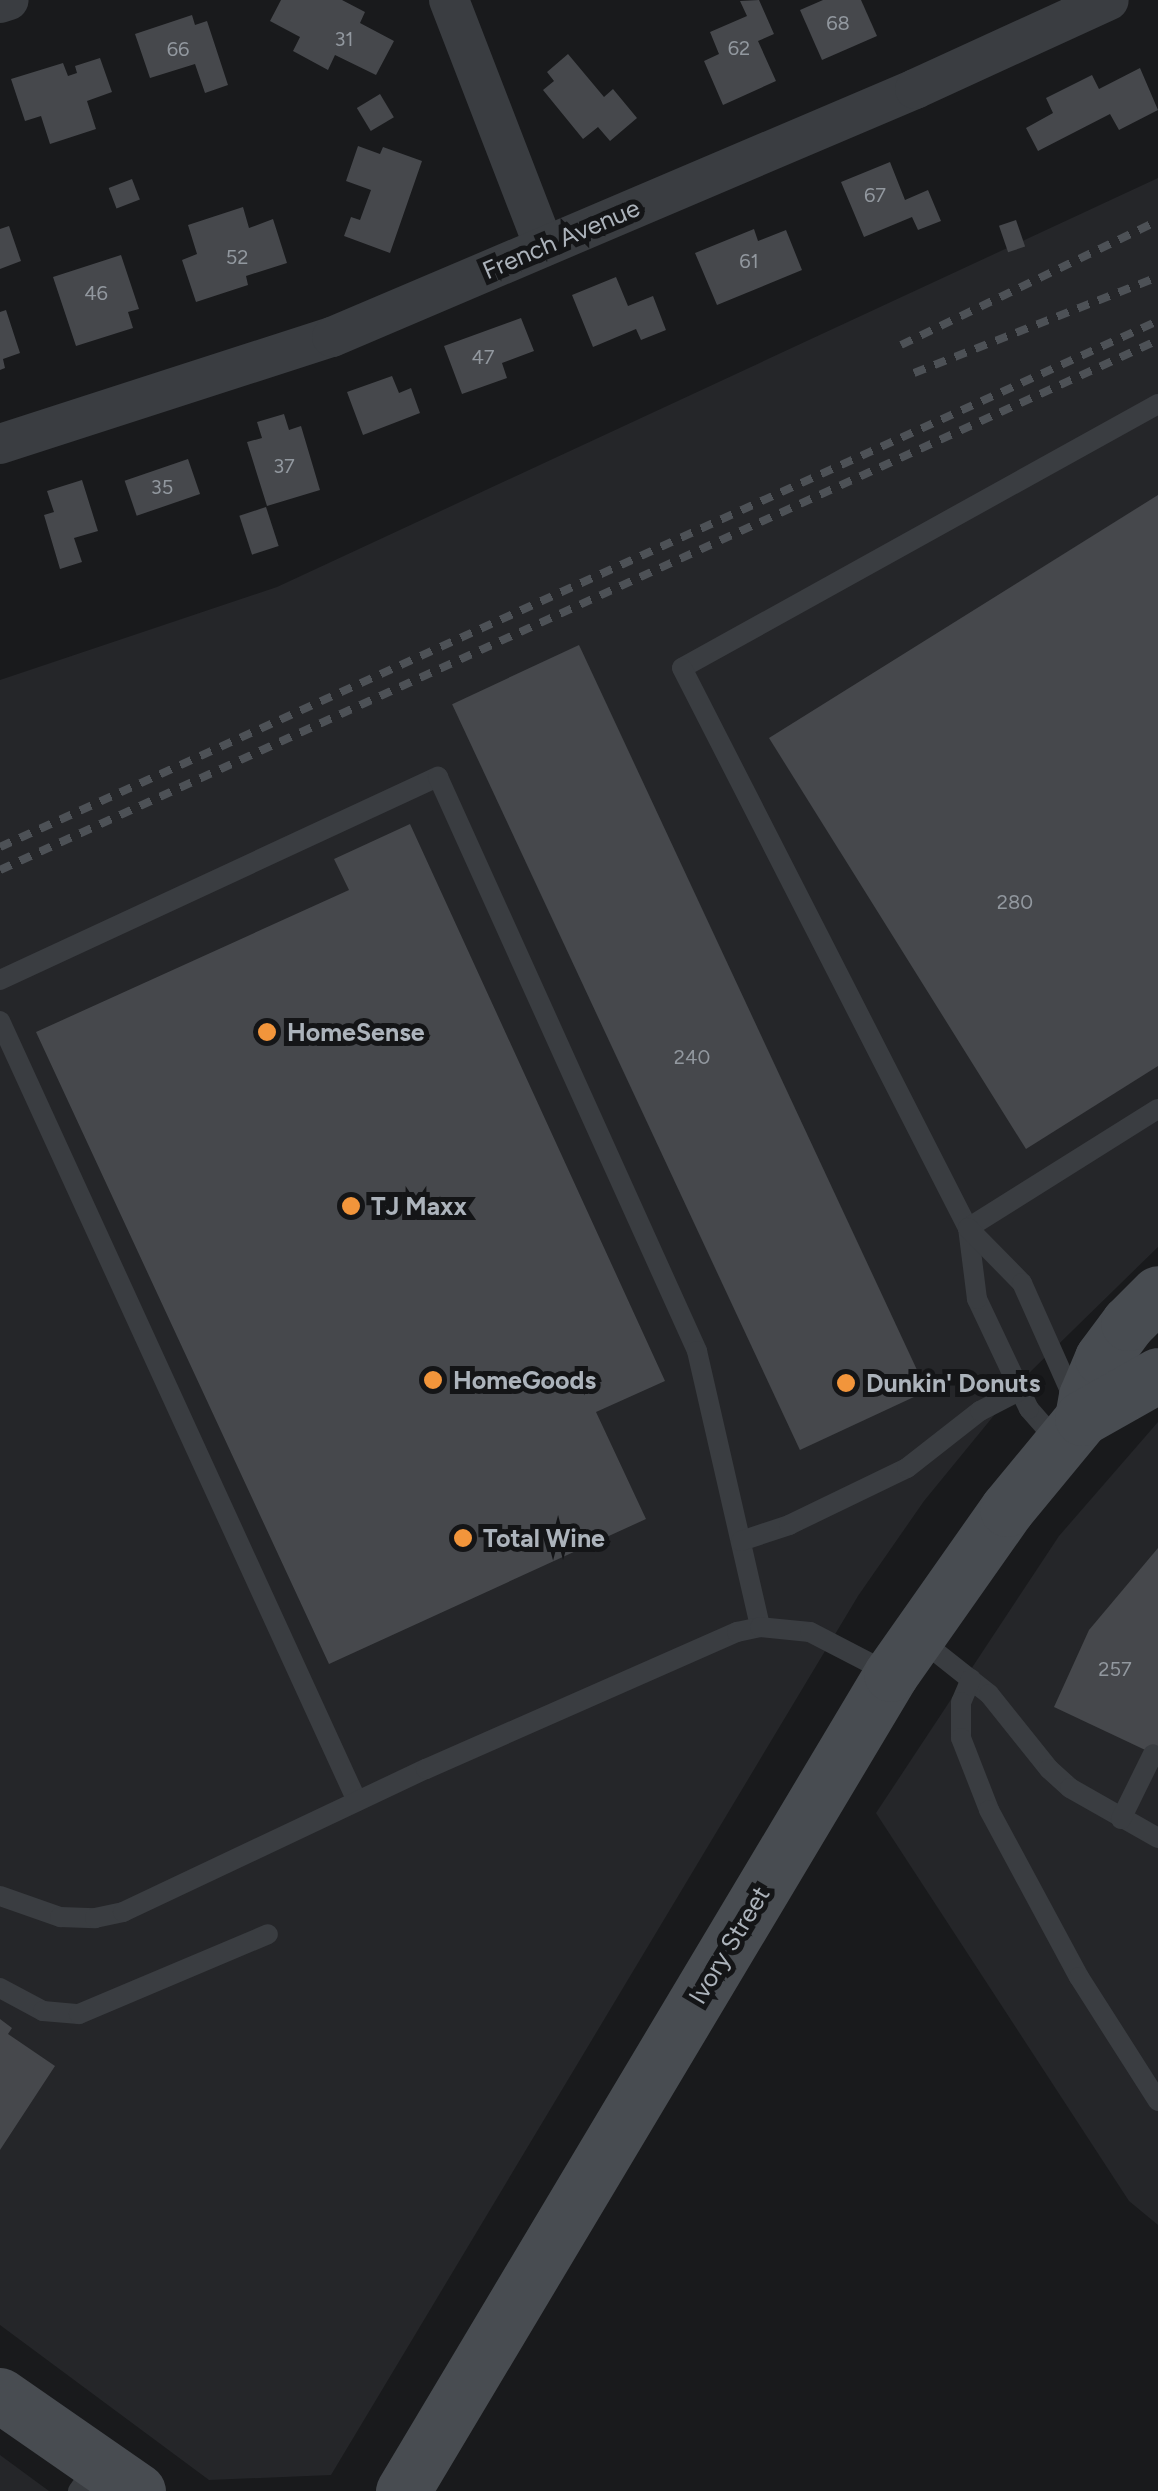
<!DOCTYPE html>
<style>
body{margin:0}
#map{position:relative;width:1158px;height:2491px;overflow:hidden;background:#191a1c;font-family:Figtree,sans-serif}
div>[style]{position:absolute}
.built>*{inset:0;background:#252629}
.building>*{inset:0;background:#46484c;transform-origin:0 0}
.lane>*{height:20px;margin:-10px;padding:0 10px;transform-origin:10px;border-radius:10px;background:#3a3d41}
.street>*{height:40px;margin:-20px;padding:0 20px;transform-origin:20px;border-radius:20px;background:#3a3d41}
.secondary>*{height:55px;margin:-27.5px;padding:0 27.5px;transform-origin:27.5px;border-radius:27.5px;background:#484c51}
.rail>*{height:8px;margin-top:-4px;transform-origin:0;background:repeating-linear-gradient(90deg,#4d5156 0 12px,transparent 0 22px)}
.dots>*{width:28px;height:28px;translate:-50% -50%;box-sizing:border-box;border:5px solid #141517;border-radius:50%}
span{translate:-50% -50%;white-space:nowrap;text-align:center;line-height:1.15;-webkit-text-stroke:10px #141517;paint-order:stroke}
.number-label{font-size:20px;color:#92989f}
.number-label span{-webkit-text-stroke-width:0}
.street-label{font-size:25px;color:#acb3bb}
.poi-label{font-size:25px;color:#acb3bb;font-weight:700}
.left{translate:0 -50%;text-align:left}
</style>
<div id="map">
<div class="built">
<div style="clip-path:polygon(1158px 178px,1158px 1247px,1027px 1375px,924px 1501px,858px 1596px,331px 2475px,209px 2480px,0 2325px,0 680px,277px 587px)"></div>
<div style="clip-path:polygon(1158px 1422px,1158px 2225px,1129px 2201px,876px 1813px,1059px 1536px)"></div>
<div style="clip-path:polygon(0 2455px,49px 2491px,0 2491px)"></div>
</div>
<div class="building">
<div style="clip-path:polygon(281px 0,342px 0,365px 12px,360px 23px,394px 41px,376px 75px,335px 55px,328px 70px,293px 51px,300px 37px,270px 21px)"></div>
<div style="clip-path:polygon(759px 0,774px 34px,758px 41px,776px 81px,723px 105px,704px 61px,719px 54px,710px 32px,747px 16px,740px 1px)"></div>
<div style="clip-path:polygon(823px 0,861px 0,877px 36px,822px 60px,800px 10px)"></div>
<div style="clip-path:polygon(192px 15px,195px 25px,207px 21px,228px 85px,205px 93px,195px 64px,150px 78px,135px 34px)"></div>
<div style="clip-path:polygon(568px 54px,604px 97px,613px 89px,637px 118px,610px 141px,598px 127px,583px 139px,543px 90px,554px 81px,547px 72px)"></div>
<div style="clip-path:polygon(100px 58px,112px 92px,87px 101px,96px 129px,50px 144px,41px 116px,25px 121px,11px 79px,63px 63px,68px 76px,77px 73px,75px 66px)"></div>
<div style="clip-path:polygon(1140px 68px,1158px 110px,1119px 130px,1110px 114px,1038px 151px,1026px 128px,1053px 113px,1046px 98px,1092px 75px,1099px 89px)"></div>
<div style="left:380px;top:94px;width:27px;height:27px;rotate:59deg"></div>
<div style="clip-path:polygon(358px 146px,380px 154px,383px 147px,422px 161px,390px 253px,344px 236px,351px 217px,360px 220px,371px 190px,346px 181px)"></div>
<div style="clip-path:polygon(890px 162px,905px 200px,928px 190px,941px 221px,918px 230px,912px 217px,864px 237px,841px 182px)"></div>
<div style="left:132px;top:179px;width:22px;height:25px;rotate:69deg"></div>
<div style="clip-path:polygon(243px 207px,249px 228px,273px 219px,287px 263px,246px 276px,248px 285px,196px 302px,182px 260px,197px 254px,188px 225px)"></div>
<div style="left:1016px;top:220px;width:28px;height:18px;rotate:71deg"></div>
<div style="clip-path:polygon(9px 226px,21px 261px,0 269px,0 229px)"></div>
<div style="clip-path:polygon(754px 229px,758px 241px,786px 230px,802px 270px,717px 305px,695px 253px)"></div>
<div style="clip-path:polygon(121px 255px,139px 309px,128px 312px,133px 328px,76px 346px,53px 277px)"></div>
<div style="clip-path:polygon(616px 277px,628px 306px,653px 296px,666px 330px,641px 340px,636px 329px,593px 347px,572px 295px)"></div>
<div style="clip-path:polygon(6px 310px,20px 353px,3px 359px,5px 368px,0 370px,0 312px)"></div>
<div style="clip-path:polygon(521px 318px,534px 351px,502px 363px,507px 378px,462px 394px,444px 346px)"></div>
<div style="clip-path:polygon(392px 376px,399px 393px,411px 388px,420px 413px,363px 435px,347px 392px)"></div>
<div style="clip-path:polygon(284px 414px,289px 430px,301px 426px,320px 490px,267px 506px,247px 442px,262px 438px,257px 422px)"></div>
<div style="left:188px;top:459px;width:37px;height:67px;rotate:71deg"></div>
<div style="clip-path:polygon(82px 480px,98px 531px,74px 538px,82px 562px,60px 569px,44px 515px,54px 512px,47px 491px)"></div>
<div style="clip-path:polygon(1158px 495px,1158px 1066px,1026px 1149px,769px 738px)"></div>
<div style="left:266px;top:507px;width:41px;height:28px;rotate:72deg"></div>
<div style="left:579px;top:645px;width:823px;height:140px;rotate:65deg"></div>
<div style="clip-path:polygon(410px 824px,665px 1381px,596px 1412px,646px 1519px,329px 1664px,36px 1032px,349px 890px,334px 859px)"></div>
<div style="clip-path:polygon(1158px 1548px,1158px 1756px,1054px 1707px,1089px 1630px)"></div>
<div style="clip-path:polygon(0 2019px,12px 2028px,8px 2034px,55px 2066px,0 2150px)"></div>
</div>
<div class="lane">
<div style="left:1158px;top:404px;width:544px;rotate:150.99deg"></div>
<div style="left:682px;top:668px;width:629px;rotate:62.95deg"></div>
<div style="left:968px;top:1228px;width:224px;rotate:-32.1deg"></div>
<div style="left:0;top:980px;width:483px;rotate:-24.9deg"></div>
<div style="left:438px;top:777px;width:630px;rotate:65.71deg"></div>
<div style="left:697px;top:1351px;width:283px;rotate:77.1deg"></div>
<div style="left:0;top:1021px;width:858px;rotate:65.41deg"></div>
<div style="left:1058px;top:1442px;width:44px;rotate:-131.3deg"></div>
<div style="left:1029px;top:1409px;width:122px;rotate:-115.3deg"></div>
<div style="left:977px;top:1299px;width:72px;rotate:-97.2deg"></div>
<div style="left:968px;top:1228px;width:77px;rotate:45.5deg"></div>
<div style="left:1022px;top:1283px;width:130px;rotate:66deg"></div>
<div style="left:741px;top:1541px;width:51px;rotate:-18.4deg"></div>
<div style="left:789px;top:1525px;width:131px;rotate:-25.8deg"></div>
<div style="left:907px;top:1468px;width:93px;rotate:-38deg"></div>
<div style="left:980px;top:1411px;width:44px;rotate:-27.1deg"></div>
<div style="left:917px;top:1637px;width:92px;rotate:38.4deg"></div>
<div style="left:989px;top:1694px;width:96px;rotate:51.3deg"></div>
<div style="left:1049px;top:1769px;width:28px;rotate:42deg"></div>
<div style="left:1070px;top:1788px;width:101px;rotate:29.6deg"></div>
<div style="left:971px;top:1679px;width:25px;rotate:113deg"></div>
<div style="left:961px;top:1702px;width:36px;rotate:90deg"></div>
<div style="left:961px;top:1738px;width:77px;rotate:68.7deg"></div>
<div style="left:989px;top:1810px;width:190px;rotate:61.7deg"></div>
<div style="left:1079px;top:1977px;width:147px;rotate:57.5deg"></div>
<div style="left:1121px;top:1819px;width:72px;rotate:-63.8deg"></div>
<div style="left:0;top:1896px;width:64px;rotate:19.3deg"></div>
<div style="left:60px;top:1917px;width:35px;rotate:2deg"></div>
<div style="left:95px;top:1918px;width:29px;rotate:-12deg"></div>
<div style="left:123px;top:1912px;width:335px;rotate:-25.3deg"></div>
<div style="left:426px;top:1769px;width:340px;rotate:-23.8deg"></div>
<div style="left:737px;top:1632px;width:24px;rotate:-12deg"></div>
<div style="left:760px;top:1627px;width:50px;rotate:5.7deg"></div>
<div style="left:810px;top:1632px;width:91px;rotate:27.4deg"></div>
<div style="left:0;top:1988px;width:49px;rotate:28.1deg"></div>
<div style="left:43px;top:2011px;width:36px;rotate:5deg"></div>
<div style="left:79px;top:2014px;width:205px;rotate:-22.9deg"></div>
<div style="left:78px;top:2491px;width:33px;rotate:-55deg"></div>
</div>
<div class="street">
<div style="left:449px;top:0;width:264px;rotate:68.9deg"></div>
<div style="left:0;top:3px;width:9px;rotate:-18deg"></div>
<div style="left:0;top:444px;width:349px;rotate:-17.9deg"></div>
<div style="left:332px;top:337px;width:634px;rotate:-23.04deg"></div>
<div style="left:915px;top:89px;width:213px;rotate:-24.6deg"></div>
</div>
<div class="secondary">
<div style="left:1082px;top:1418px;width:22px;rotate:-80deg"></div>
<div style="left:1086px;top:1396px;width:41px;rotate:-67.2deg"></div>
<div style="left:1102px;top:1358px;width:44px;rotate:-53.4deg"></div>
<div style="left:1128px;top:1323px;width:42px;rotate:-45deg"></div>
<div style="left:0;top:2395px;width:168px;rotate:34.8deg"></div>
<div style="left:403px;top:2491px;width:952px;rotate:-59.15deg"></div>
<div style="left:891px;top:1674px;width:202px;rotate:-54.9deg"></div>
<div style="left:1007px;top:1509px;width:118px;rotate:-50.5deg"></div>
<div style="left:1082px;top:1418px;width:87px;rotate:-29.5deg"></div>
</div>
<div class="rail">
<div style="left:901px;top:345px;width:285px;rotate:-25.8deg"></div>
<div style="left:914px;top:373px;width:262px;rotate:-21.5deg"></div>
<div style="left:0;top:847px;width:1272px;rotate:-24.43deg"></div>
<div style="left:0;top:870px;width:1274px;rotate:-24.59deg"></div>
</div>
<div class="dots">
<div style="left:267px;top:1032px;background:#f2953b"></div>
<div style="left:351px;top:1206px;background:#f2953b"></div>
<div style="left:433px;top:1380px;background:#f2953b"></div>
<div style="left:846px;top:1383px;background:#f2953b"></div>
<div style="left:463px;top:1538px;background:#f2953b"></div>
</div>
<div class="number-label">
<span style="left:838px;top:23px">68</span>
<span style="left:344px;top:39px">31</span>
<span style="left:739px;top:48px">62</span>
<span style="left:178px;top:49px">66</span>
<span style="left:875px;top:195px">67</span>
<span style="left:237px;top:257px">52</span>
<span style="left:749px;top:261px">61</span>
<span style="left:96px;top:293px">46</span>
<span style="left:483px;top:357px">47</span>
<span style="left:284px;top:466px">37</span>
<span style="left:162px;top:487px">35</span>
<span style="left:1015px;top:902px">280</span>
<span style="left:692px;top:1057px">240</span>
<span style="left:1115px;top:1669px">257</span>
</div>
<div class="street-label">
<span style="left:561px;top:239px;rotate:-23deg">French Avenue</span>
<span style="left:729px;top:1945px;rotate:-59deg">Ivory Street</span>
</div>
<div class="poi-label">
<span class="left" style="left:287px;top:1032px">HomeSense</span>
<span class="left" style="left:371px;top:1206px">TJ Maxx</span>
<span class="left" style="left:453px;top:1380px">HomeGoods</span>
<span class="left" style="left:866px;top:1383px">Dunkin' Donuts</span>
<span class="left" style="left:483px;top:1538px">Total Wine</span>
</div>
</div>
